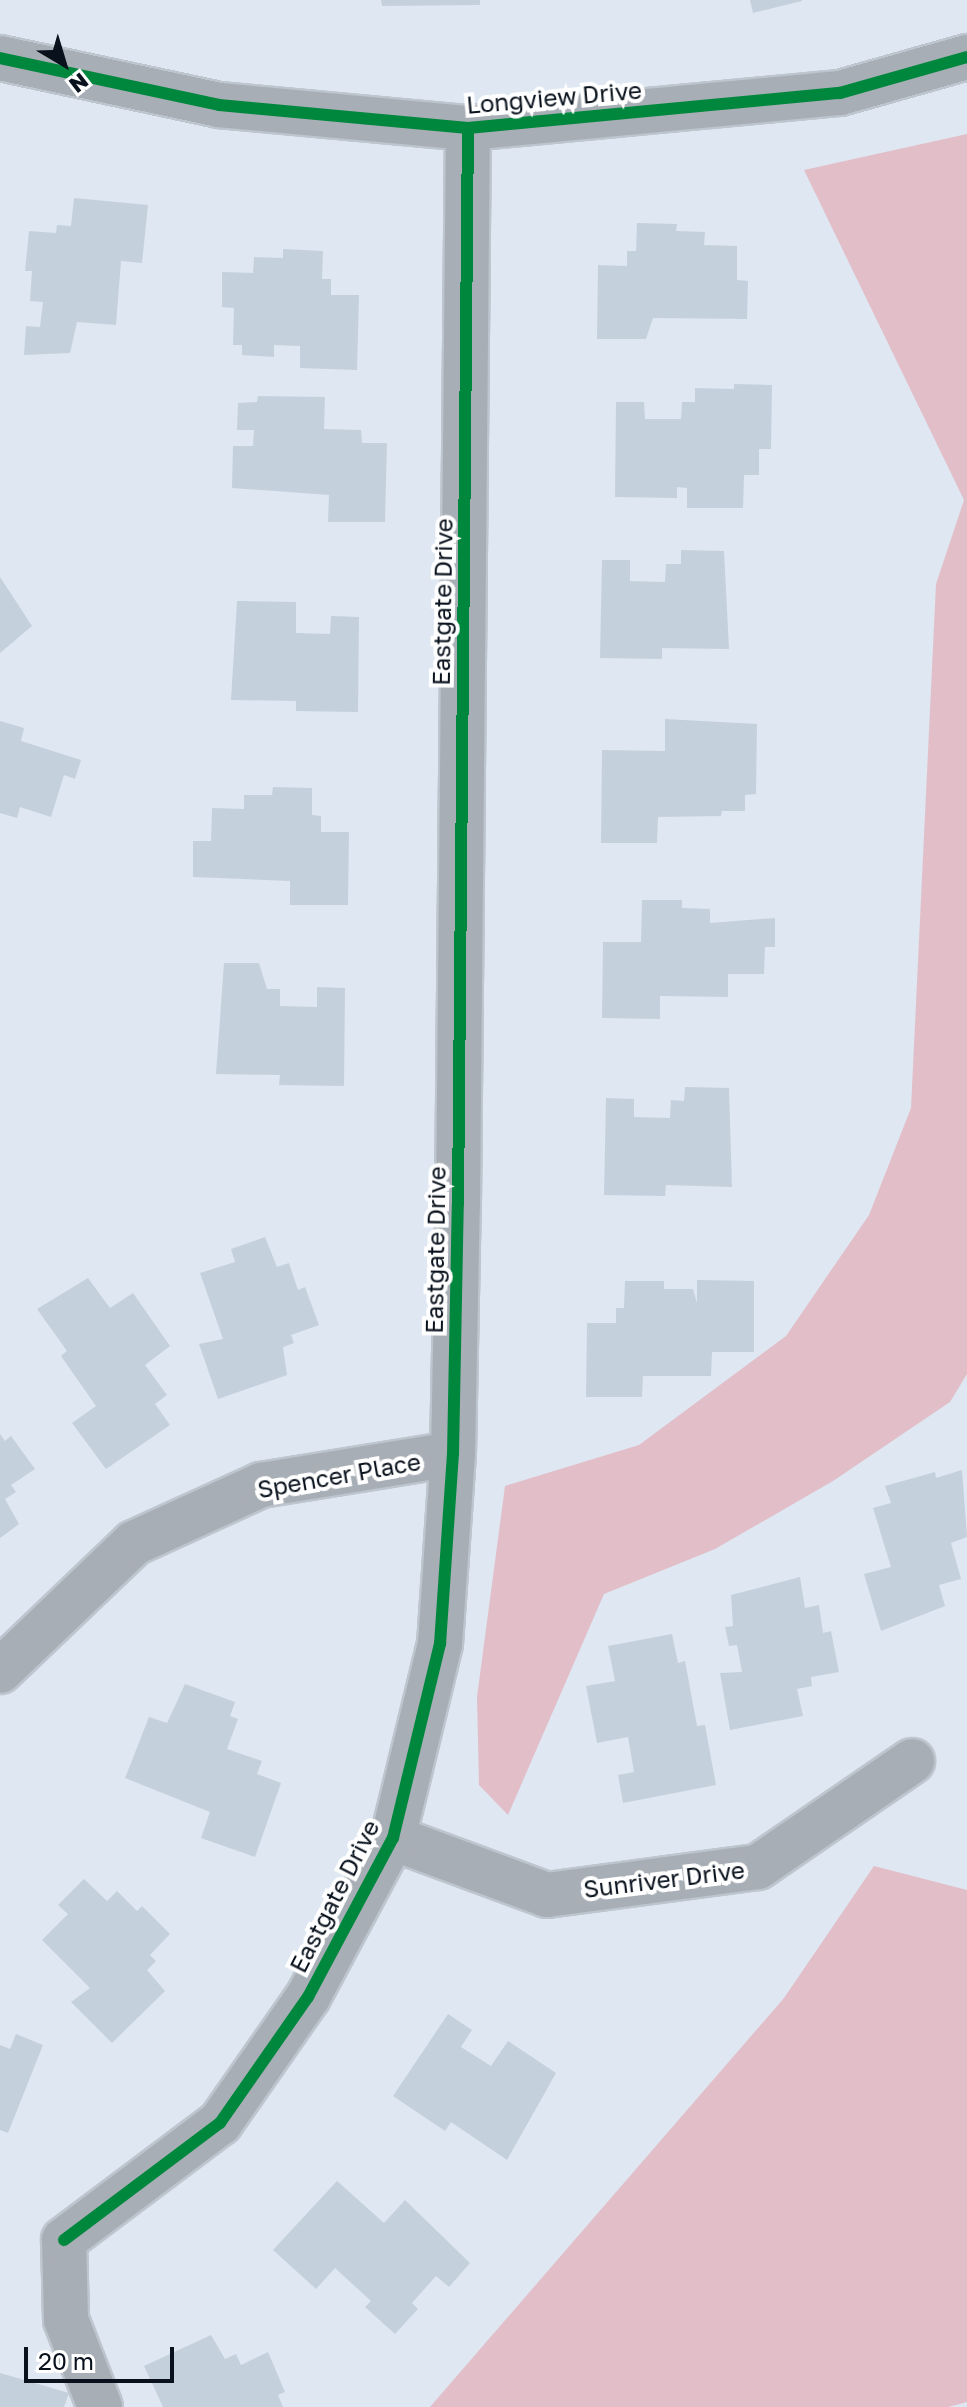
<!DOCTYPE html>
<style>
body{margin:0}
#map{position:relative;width:967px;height:2407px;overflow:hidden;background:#dee7f2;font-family:"Golos Text",sans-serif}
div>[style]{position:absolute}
.green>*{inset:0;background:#e2bfc8}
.building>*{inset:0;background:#c5d0dd}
.roads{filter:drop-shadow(2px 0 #bdc5ce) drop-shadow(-2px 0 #bdc5ce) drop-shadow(0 2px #bdc5ce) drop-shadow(0 -2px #bdc5ce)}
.minor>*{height:44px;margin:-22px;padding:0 22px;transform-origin:22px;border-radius:22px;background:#a8aeb5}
.cycleway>*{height:12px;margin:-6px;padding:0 6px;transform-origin:6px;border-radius:6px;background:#00873e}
span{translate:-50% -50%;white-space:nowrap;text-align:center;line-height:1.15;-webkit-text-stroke:8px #fff;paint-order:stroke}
.street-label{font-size:24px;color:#08111c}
.north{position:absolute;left:24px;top:24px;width:80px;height:80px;-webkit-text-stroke:6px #fff;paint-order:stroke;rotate:142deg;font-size:22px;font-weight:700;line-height:32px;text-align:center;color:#08111c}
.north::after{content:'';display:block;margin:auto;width:28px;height:36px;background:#08111c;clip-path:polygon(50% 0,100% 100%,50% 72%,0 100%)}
.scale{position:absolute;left:24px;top:2347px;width:150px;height:36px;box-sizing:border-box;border:4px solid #08111c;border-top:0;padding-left:10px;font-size:24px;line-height:28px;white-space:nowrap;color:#08111c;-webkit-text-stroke:6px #fff;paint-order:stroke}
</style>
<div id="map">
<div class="green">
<div style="clip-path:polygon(967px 134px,967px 1374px,950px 1402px,833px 1481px,715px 1549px,604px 1594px,508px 1815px,479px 1785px,477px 1697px,505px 1486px,639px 1445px,786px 1336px,869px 1215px,911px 1108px,936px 584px,964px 500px,804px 170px)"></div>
<div style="clip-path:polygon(874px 1866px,967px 1890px,967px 2402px,948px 2407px,430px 2407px,784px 1998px)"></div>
</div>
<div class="building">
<div style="clip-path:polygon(381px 0,480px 0,480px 5px,382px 6px)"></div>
<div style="clip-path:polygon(750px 0,802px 0,802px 1px,753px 13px)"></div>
<div style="clip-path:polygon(74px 198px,148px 205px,142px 263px,121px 261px,116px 325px,77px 322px,70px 353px,24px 355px,26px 326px,40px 327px,43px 302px,30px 301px,32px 271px,25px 271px,29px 231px,56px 233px,57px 225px,71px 226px)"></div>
<div style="clip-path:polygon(637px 223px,677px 224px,676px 231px,705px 232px,704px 245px,737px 246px,737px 280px,748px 281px,747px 319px,653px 318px,646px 339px,597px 339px,598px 265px,627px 266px,627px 251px,636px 251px)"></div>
<div style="clip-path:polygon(283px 249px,323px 251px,322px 279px,331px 279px,331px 295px,359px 295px,357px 370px,300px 368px,300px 346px,274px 345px,274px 357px,242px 355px,242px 345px,233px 345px,234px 308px,222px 307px,222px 272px,253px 273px,254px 257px,283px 258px)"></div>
<div style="clip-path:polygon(734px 384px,772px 385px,771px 449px,759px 449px,759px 475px,744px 475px,743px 508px,687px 508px,687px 488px,677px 487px,677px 498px,615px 497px,616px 402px,644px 402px,645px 419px,681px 419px,682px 402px,695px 402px,695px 388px,734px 389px)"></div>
<div style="clip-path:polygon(258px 396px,325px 397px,324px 429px,361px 430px,362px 443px,387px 443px,385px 522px,328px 522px,329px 495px,232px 488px,233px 446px,253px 446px,254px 430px,237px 430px,238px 403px,257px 402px)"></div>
<div style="clip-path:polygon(681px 550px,724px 551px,729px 649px,662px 648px,662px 659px,600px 658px,602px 560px,630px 560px,630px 581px,665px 582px,666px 564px,681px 564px)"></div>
<div style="clip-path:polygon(0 577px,32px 626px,0 653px)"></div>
<div style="clip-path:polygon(237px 601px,296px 602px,296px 633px,330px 634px,331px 616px,359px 617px,358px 712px,296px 711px,296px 701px,231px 700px)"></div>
<div style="clip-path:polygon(665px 719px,757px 724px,756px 794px,745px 795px,745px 811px,722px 811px,721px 816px,658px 817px,657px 843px,601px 843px,602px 750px,665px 751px)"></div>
<div style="clip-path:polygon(0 721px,24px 728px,21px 741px,81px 760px,75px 779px,64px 775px,51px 817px,20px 807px,17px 818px,0 813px)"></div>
<div style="clip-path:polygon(273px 787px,312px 788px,312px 815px,321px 816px,321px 832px,349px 832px,348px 905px,290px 905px,290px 881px,193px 877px,193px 841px,211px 841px,212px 808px,244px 809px,244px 795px,272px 795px)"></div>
<div style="clip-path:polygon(642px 900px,682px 900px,682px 908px,710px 909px,710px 923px,775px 918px,775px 947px,765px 947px,764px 974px,728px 974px,728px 997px,660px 996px,660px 1019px,602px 1018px,603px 942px,641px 942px)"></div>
<div style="clip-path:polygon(224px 963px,259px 963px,267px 989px,280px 989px,280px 1006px,317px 1007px,317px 987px,345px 988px,344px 1086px,279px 1085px,280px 1075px,216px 1074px)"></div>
<div style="clip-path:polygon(685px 1087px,729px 1088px,732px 1187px,666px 1185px,665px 1196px,604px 1195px,606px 1098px,634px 1099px,634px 1117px,670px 1118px,671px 1100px,684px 1101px)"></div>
<div style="clip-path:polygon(265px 1237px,277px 1267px,289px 1263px,298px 1290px,305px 1287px,319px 1325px,291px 1335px,294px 1343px,283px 1347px,287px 1375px,218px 1399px,199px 1344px,223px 1339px,200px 1273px,235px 1262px,231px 1249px)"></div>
<div style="clip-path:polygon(88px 1278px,110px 1308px,133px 1293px,170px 1346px,145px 1365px,167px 1395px,155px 1404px,170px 1425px,106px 1469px,72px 1423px,96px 1406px,61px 1356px,67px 1351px,37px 1309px)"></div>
<div style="clip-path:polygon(697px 1280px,754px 1281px,754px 1352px,712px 1352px,711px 1376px,643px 1376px,642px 1397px,586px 1397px,587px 1323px,616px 1323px,616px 1308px,624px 1308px,625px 1281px,664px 1281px,664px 1289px,693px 1289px,697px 1303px)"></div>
<div style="clip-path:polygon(0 1434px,5px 1441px,11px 1436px,35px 1469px,11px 1485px,16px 1492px,5px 1499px,19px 1524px,0 1538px)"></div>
<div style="clip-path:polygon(962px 1470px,967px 1537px,951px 1543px,961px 1579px,939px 1585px,945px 1606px,881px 1631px,864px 1574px,891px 1567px,873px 1508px,891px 1503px,885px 1486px,935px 1472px,936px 1478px)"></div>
<div style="clip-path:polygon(800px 1577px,805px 1608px,819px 1605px,823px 1633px,831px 1631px,839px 1672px,811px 1677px,812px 1686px,797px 1689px,803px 1716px,730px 1730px,720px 1673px,742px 1672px,737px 1645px,729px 1646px,725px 1627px,733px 1626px,731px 1595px)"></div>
<div style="clip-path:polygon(672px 1634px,678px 1663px,685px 1661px,697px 1726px,705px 1725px,716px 1785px,623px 1803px,618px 1775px,634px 1772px,628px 1737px,597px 1743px,586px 1686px,615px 1681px,608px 1646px)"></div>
<div style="clip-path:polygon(185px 1684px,235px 1702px,230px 1716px,238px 1719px,227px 1749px,262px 1761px,257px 1774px,281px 1783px,255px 1857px,201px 1838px,210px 1812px,125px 1778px,149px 1717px,167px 1723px)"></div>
<div style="clip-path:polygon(84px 1879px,107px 1901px,117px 1891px,137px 1911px,142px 1906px,170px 1934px,150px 1955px,156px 1961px,147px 1970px,165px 1991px,112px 2043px,71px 2002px,90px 1988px,42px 1940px,68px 1914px,58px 1905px)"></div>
<div style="clip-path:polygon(448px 2014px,472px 2030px,461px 2047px,491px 2066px,508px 2041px,556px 2073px,507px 2160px,451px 2122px,445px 2131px,393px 2096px)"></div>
<div style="clip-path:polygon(16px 2034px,43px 2045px,8px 2133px,0 2130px,0 2045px,10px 2049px)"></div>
<div style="clip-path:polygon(337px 2181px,384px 2223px,405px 2200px,470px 2263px,449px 2287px,436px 2276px,412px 2303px,418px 2309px,395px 2334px,365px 2307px,371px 2301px,335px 2268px,316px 2289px,273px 2250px)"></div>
<div style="clip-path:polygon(211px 2335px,225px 2359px,236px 2354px,241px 2365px,268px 2352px,285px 2392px,278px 2395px,283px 2407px,163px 2407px,144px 2366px)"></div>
<div style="clip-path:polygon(0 2373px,69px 2393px,64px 2407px,0 2407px)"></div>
</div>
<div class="roads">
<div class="minor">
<div style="left:0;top:58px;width:224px;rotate:12.1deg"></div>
<div style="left:219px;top:105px;width:250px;rotate:5.3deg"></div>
<div style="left:468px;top:128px;width:374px;rotate:-5.4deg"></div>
<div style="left:840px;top:93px;width:132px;rotate:-15.8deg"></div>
<div style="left:0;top:1671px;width:185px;rotate:-43.7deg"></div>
<div style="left:134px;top:1543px;width:140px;rotate:-24.5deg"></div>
<div style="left:261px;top:1485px;width:194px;rotate:-9.2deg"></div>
<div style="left:393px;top:1838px;width:164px;rotate:20.3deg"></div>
<div style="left:547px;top:1895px;width:213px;rotate:-7.6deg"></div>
<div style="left:758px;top:1867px;width:187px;rotate:-34.5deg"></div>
<div style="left:100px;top:2407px;width:93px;rotate:-111.3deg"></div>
<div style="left:66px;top:2320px;width:80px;rotate:-91.4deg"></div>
<div style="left:64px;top:2240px;width:195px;rotate:-36.9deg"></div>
<div style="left:220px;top:2123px;width:154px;rotate:-55.1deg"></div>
<div style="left:308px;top:1997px;width:180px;rotate:-61.9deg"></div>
<div style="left:393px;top:1838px;width:200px;rotate:-76.4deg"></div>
<div style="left:440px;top:1644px;width:190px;rotate:-86.1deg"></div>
<div style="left:453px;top:1454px;width:250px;rotate:-88.9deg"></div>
<div style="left:458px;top:1204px;width:1076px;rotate:-89.47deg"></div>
</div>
</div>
<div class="cycleway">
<div style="left:0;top:58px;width:224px;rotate:12.1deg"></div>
<div style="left:219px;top:105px;width:250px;rotate:5.3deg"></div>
<div style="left:468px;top:128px;width:374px;rotate:-5.4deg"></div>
<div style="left:840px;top:93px;width:132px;rotate:-15.8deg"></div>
<div style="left:64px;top:2240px;width:195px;rotate:-36.9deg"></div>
<div style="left:220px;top:2123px;width:154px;rotate:-55.1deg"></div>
<div style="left:308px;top:1997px;width:180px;rotate:-61.9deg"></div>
<div style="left:393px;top:1838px;width:200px;rotate:-76.4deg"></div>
<div style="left:440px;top:1644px;width:190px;rotate:-86.1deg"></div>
<div style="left:453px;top:1454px;width:250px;rotate:-88.9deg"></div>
<div style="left:458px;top:1204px;width:1076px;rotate:-89.47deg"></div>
</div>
<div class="street-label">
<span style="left:554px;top:97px;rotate:-5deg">Longview Drive</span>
<span style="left:442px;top:602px;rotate:-89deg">Eastgate Drive</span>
<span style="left:435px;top:1250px;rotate:-89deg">Eastgate Drive</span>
<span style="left:339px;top:1475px;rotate:-10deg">Spencer Place</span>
<span style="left:664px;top:1879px;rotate:-7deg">Sunriver Drive</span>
<span style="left:334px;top:1896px;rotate:-63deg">Eastgate Drive</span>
</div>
<div class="north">N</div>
<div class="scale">20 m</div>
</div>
